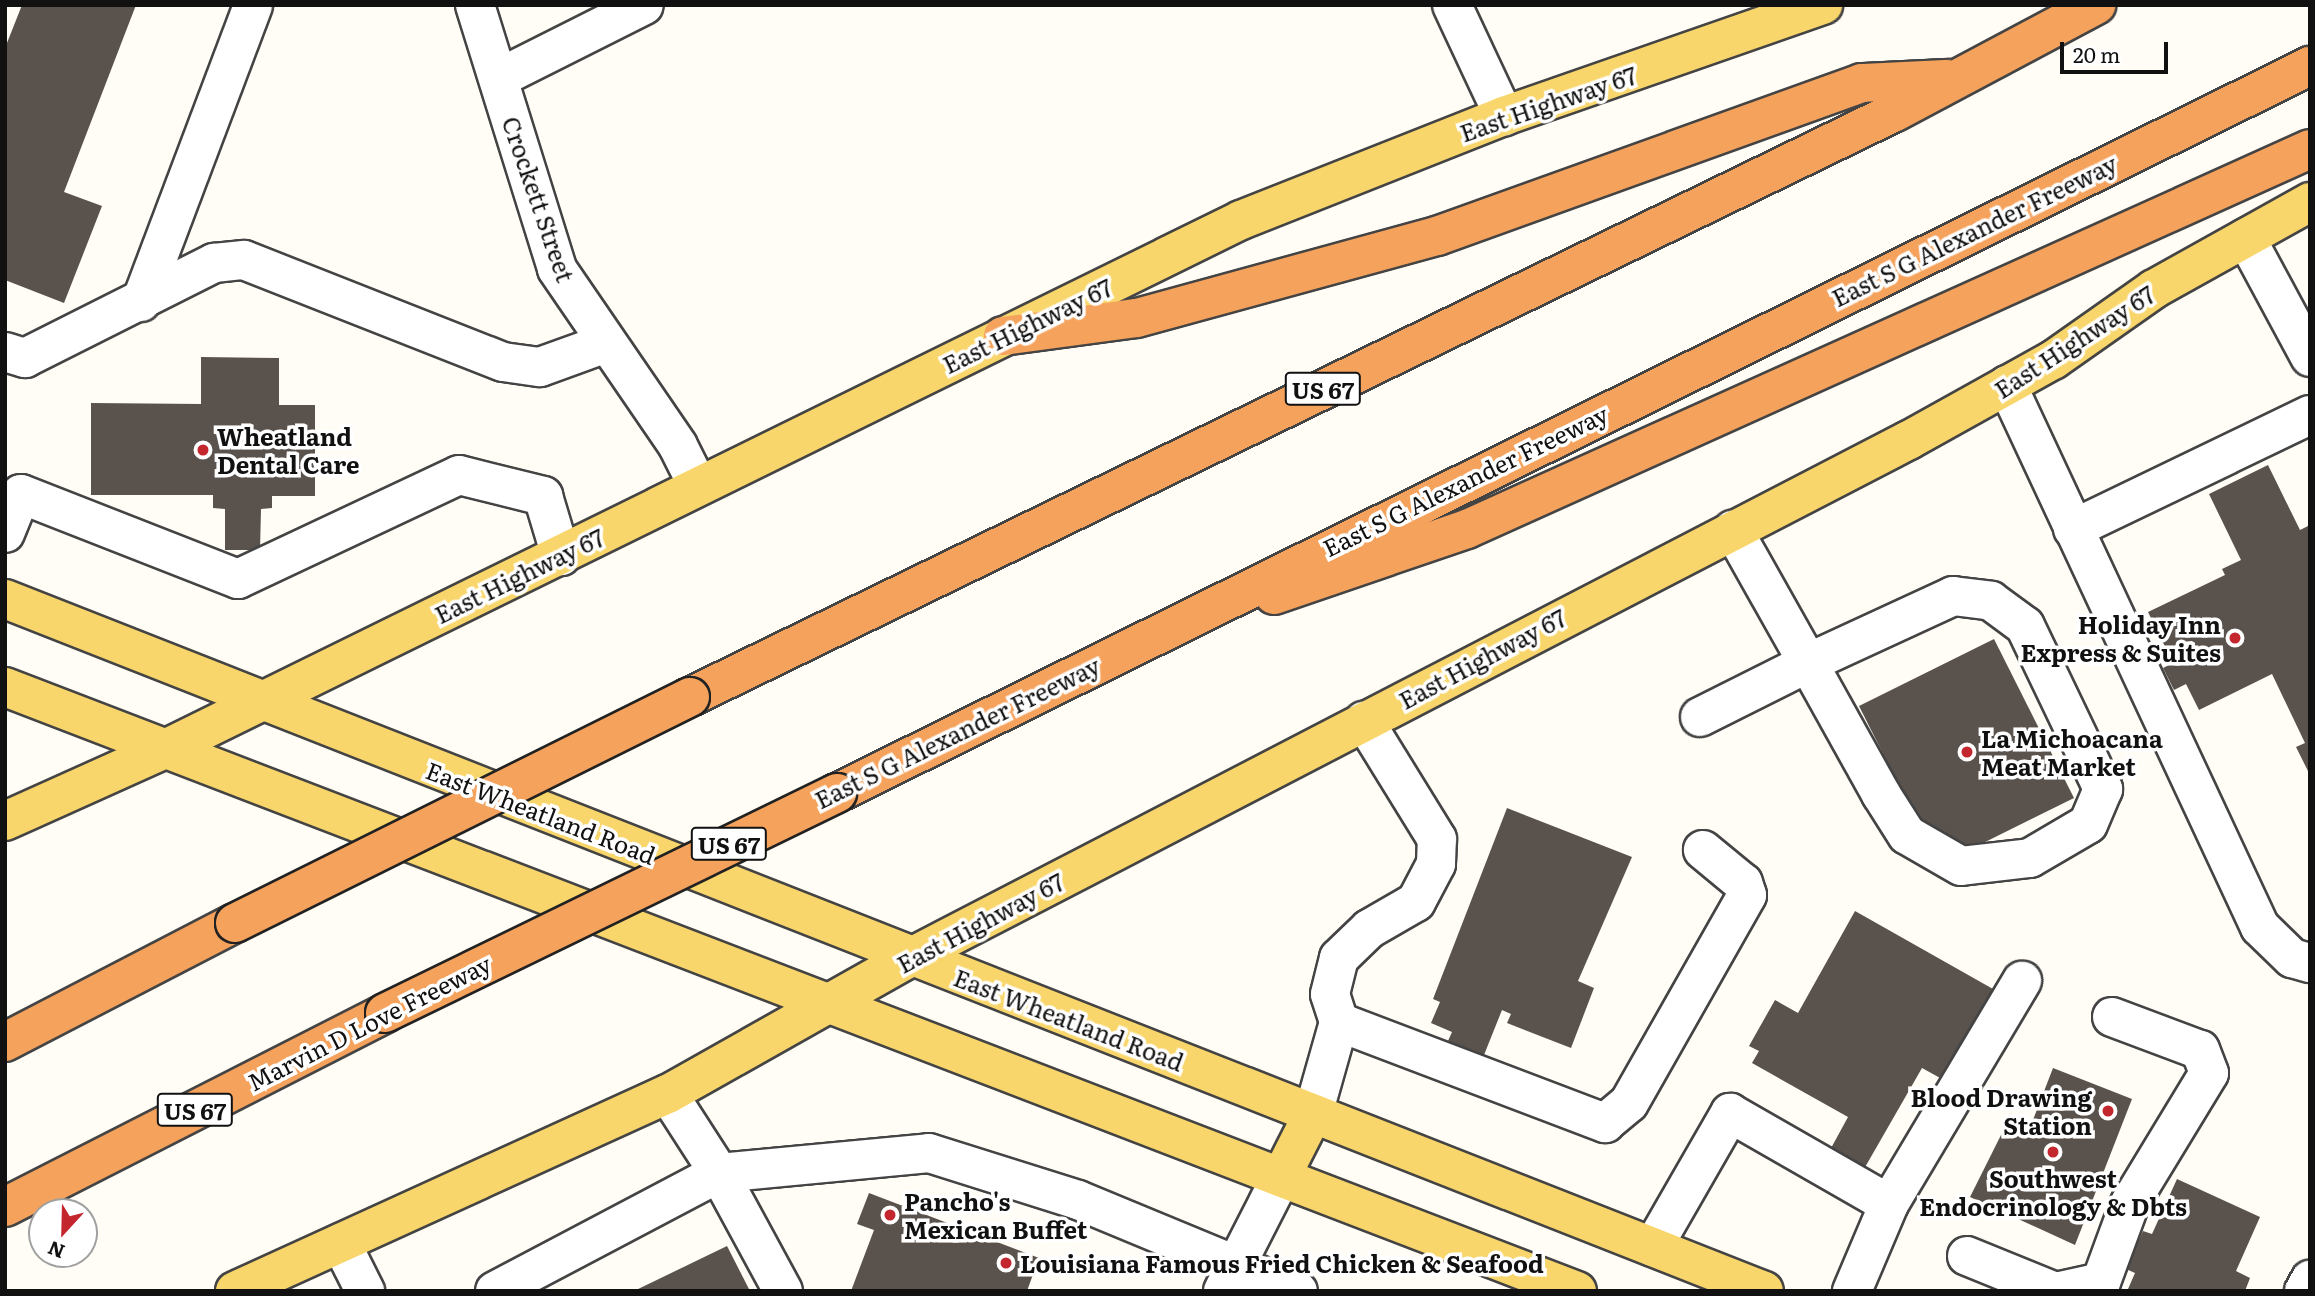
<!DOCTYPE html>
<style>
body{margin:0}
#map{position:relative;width:2315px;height:1296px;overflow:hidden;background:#fffdf5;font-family:Literata,serif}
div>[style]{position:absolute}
.building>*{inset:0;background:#5a524d}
.roads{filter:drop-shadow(2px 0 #444) drop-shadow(-2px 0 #444) drop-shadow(0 2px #444) drop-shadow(0 -2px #444)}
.minor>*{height:38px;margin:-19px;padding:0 19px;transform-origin:19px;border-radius:19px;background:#fff}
.major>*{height:38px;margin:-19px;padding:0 19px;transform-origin:19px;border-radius:19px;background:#f9d66b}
.highway>*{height:38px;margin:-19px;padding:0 19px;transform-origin:19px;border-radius:19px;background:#f5a25d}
.bridges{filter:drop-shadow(2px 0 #222) drop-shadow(-2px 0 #222) drop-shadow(0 2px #222) drop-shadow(0 -2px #222)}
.highway-bridge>*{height:38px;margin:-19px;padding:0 19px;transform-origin:19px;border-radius:19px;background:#f5a25d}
.dots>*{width:19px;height:19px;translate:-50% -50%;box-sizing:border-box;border:4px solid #fff;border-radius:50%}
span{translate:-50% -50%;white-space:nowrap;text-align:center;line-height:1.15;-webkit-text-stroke:7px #fff;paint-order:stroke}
.shield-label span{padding:2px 5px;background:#fff;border:2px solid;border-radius:5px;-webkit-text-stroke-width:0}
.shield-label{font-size:23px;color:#111;font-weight:700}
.street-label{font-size:24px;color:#111}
.poi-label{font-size:24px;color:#111;font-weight:700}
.left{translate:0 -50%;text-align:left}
.right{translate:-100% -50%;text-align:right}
.frame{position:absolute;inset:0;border:7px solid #111;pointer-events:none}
.north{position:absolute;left:28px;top:1198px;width:70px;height:70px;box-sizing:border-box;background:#fff;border:2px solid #a0a0a0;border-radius:50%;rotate:202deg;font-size:19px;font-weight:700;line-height:28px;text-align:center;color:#111}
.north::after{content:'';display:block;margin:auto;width:24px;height:32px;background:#c4262e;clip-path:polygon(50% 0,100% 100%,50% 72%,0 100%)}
.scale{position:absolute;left:2060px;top:42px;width:108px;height:32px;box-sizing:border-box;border:4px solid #111;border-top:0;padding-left:9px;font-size:21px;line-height:24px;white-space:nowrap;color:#111;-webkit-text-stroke:5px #fff;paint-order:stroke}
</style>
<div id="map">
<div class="building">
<div style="clip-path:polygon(22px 5px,136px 5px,64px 192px,102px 206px,64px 303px,5px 280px,5px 48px)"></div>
<div style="clip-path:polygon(201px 357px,279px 358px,279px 405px,315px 405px,315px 496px,272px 496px,272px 508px,261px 509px,260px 550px,225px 550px,225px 509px,213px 508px,213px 495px,91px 495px,91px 403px,201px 404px)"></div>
<div style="clip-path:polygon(2268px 465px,2300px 530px,2310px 525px,2310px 775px,2296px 747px,2305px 743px,2272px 674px,2199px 710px,2186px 684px,2174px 690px,2163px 668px,2173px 663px,2148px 612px,2225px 575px,2222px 569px,2241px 560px,2209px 494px)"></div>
<div style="clip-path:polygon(1994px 639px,2074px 798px,1965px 852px,1924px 835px,1859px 706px)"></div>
<div style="clip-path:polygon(1507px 808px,1632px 857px,1578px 981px,1594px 988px,1571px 1048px,1507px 1023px,1511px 1014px,1502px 1010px,1484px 1055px,1448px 1041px,1452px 1032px,1431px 1023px,1440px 1002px,1433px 999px)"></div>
<div style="clip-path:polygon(1855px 911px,1993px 989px,1942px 1079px,1922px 1068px,1864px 1169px,1830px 1150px,1848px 1117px,1752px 1063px,1759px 1051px,1749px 1046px,1775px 1000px,1798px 1013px)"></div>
<div style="clip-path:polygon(2053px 1068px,2132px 1099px,2075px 1245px,1970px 1197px,2006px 1125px,2028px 1133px)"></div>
<div style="clip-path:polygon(2177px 1179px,2260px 1217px,2236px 1271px,2250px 1278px,2245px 1291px,2128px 1289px,2135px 1273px,2126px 1269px,2143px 1231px,2152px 1234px)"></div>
<div style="clip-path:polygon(869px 1193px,1039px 1258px,1027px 1291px,851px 1291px,874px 1230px,857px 1224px)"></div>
<div style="clip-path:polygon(727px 1246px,750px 1291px,634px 1291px)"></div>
</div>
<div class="roads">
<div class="minor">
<div style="left:475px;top:5px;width:276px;rotate:72.7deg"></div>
<div style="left:557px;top:269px;width:214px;rotate:55.6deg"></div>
<div style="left:678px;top:446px;width:45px;rotate:63.4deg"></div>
<div style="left:1452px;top:5px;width:123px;rotate:64.9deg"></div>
<div style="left:499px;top:78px;width:162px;rotate:-26.7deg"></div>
<div style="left:2246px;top:238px;width:135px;rotate:61.7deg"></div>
<div style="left:141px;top:302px;width:317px;rotate:-69.3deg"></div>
<div style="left:5px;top:352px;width:21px;rotate:17deg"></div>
<div style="left:25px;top:358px;width:212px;rotate:-26.7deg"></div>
<div style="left:214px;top:263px;width:30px;rotate:-6deg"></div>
<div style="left:244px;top:260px;width:278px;rotate:21.5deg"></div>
<div style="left:503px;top:362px;width:37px;rotate:8deg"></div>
<div style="left:540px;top:367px;width:68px;rotate:-19.8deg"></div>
<div style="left:2007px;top:385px;width:598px;rotate:64.98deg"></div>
<div style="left:2260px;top:927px;width:45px;rotate:44.1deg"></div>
<div style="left:2292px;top:958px;width:19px;rotate:16deg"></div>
<div style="left:2073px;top:529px;width:263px;rotate:-25.7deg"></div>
<div style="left:5px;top:533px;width:42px;rotate:-67.7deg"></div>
<div style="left:21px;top:494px;width:233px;rotate:21.4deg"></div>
<div style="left:238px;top:579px;width:244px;rotate:-25.2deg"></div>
<div style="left:459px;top:475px;width:87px;rotate:14deg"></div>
<div style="left:543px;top:496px;width:63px;rotate:73.3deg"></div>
<div style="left:1700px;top:717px;width:121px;rotate:-26.6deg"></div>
<div style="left:1808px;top:663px;width:160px;rotate:-24.8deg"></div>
<div style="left:1953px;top:596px;width:38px;rotate:7deg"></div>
<div style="left:1991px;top:601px;width:42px;rotate:36.3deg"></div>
<div style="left:2025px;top:626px;width:181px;rotate:64.4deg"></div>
<div style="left:2103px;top:789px;width:38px;rotate:113deg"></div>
<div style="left:2088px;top:824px;width:67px;rotate:149.6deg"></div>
<div style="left:2030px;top:858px;width:69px;rotate:173.4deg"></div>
<div style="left:1961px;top:866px;width:62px;rotate:-150.1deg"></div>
<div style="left:1907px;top:835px;width:49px;rotate:-122.4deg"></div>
<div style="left:1881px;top:794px;width:150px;rotate:-119.1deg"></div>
<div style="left:1808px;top:663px;width:153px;rotate:-119.4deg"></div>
<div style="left:1339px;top:1022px;width:285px;rotate:20.8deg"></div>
<div style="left:1605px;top:1123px;width:31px;rotate:-40deg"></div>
<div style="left:1629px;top:1103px;width:239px;rotate:-60.4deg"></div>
<div style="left:1747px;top:895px;width:13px;rotate:-108deg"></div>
<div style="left:1743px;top:883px;width:52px;rotate:-140.5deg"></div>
<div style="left:1313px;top:1114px;width:96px;rotate:-74.2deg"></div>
<div style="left:1339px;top:1022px;width:29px;rotate:-108deg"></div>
<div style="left:1330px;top:994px;width:37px;rotate:-76deg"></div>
<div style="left:1339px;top:958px;width:42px;rotate:-44deg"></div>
<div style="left:1369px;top:929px;width:54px;rotate:-29.9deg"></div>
<div style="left:1416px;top:902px;width:43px;rotate:-62.2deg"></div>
<div style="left:1436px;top:864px;width:25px;rotate:-88deg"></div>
<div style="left:1437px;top:839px;width:139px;rotate:-121.7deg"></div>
<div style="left:1889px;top:1204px;width:260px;rotate:-59.2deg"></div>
<div style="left:341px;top:1243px;width:54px;rotate:63.4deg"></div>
<div style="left:1653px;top:1247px;width:155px;rotate:-60.1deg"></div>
<div style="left:1730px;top:1113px;width:183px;rotate:29.8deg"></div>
<div style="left:1889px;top:1204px;width:95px;rotate:113deg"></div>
<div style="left:1967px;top:1256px;width:93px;rotate:22.1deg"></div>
<div style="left:495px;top:1291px;width:253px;rotate:-27.8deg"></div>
<div style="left:719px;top:1173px;width:94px;rotate:-122.8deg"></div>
<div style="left:783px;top:1291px;width:134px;rotate:-118.5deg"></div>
<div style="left:719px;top:1173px;width:211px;rotate:-5.4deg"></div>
<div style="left:929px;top:1153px;width:156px;rotate:17.5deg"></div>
<div style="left:1078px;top:1200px;width:238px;rotate:22.5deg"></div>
<div style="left:1223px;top:1291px;width:130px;rotate:-63deg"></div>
<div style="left:2060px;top:1291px;width:42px;rotate:-12.4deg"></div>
<div style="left:2101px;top:1282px;width:84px;rotate:-69.8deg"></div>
<div style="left:2130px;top:1203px;width:152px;rotate:-58.7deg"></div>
<div style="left:2209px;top:1073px;width:25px;rotate:-111deg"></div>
<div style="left:2200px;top:1050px;width:94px;rotate:-159.4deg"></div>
<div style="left:2304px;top:1291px;width:13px;rotate:-61deg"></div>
</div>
<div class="major">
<div style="left:5px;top:599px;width:1890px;rotate:21.47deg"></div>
<div style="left:5px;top:687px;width:1684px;rotate:21.02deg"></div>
<div style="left:5px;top:821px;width:175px;rotate:-24.2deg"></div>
<div style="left:165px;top:749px;width:1199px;rotate:-26.18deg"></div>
<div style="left:1241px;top:220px;width:283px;rotate:-21.6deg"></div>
<div style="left:1504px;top:116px;width:338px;rotate:-19.2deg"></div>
<div style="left:1282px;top:1175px;width:68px;rotate:-63.1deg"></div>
<div style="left:235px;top:1291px;width:476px;rotate:-24.5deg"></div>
<div style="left:668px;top:1094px;width:279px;rotate:-29.4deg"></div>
<div style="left:911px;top:957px;width:1124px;rotate:-27.39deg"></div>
<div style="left:1909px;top:440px;width:165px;rotate:-29.1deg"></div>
<div style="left:2053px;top:360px;width:123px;rotate:-35.1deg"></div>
<div style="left:2154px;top:289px;width:179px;rotate:-29.1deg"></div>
</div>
<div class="highway">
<div style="left:1003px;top:336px;width:135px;rotate:-7.7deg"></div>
<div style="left:1137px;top:318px;width:311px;rotate:-15.3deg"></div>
<div style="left:1437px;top:236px;width:452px;rotate:-19.8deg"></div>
<div style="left:1862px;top:83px;width:85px;rotate:-2.7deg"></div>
<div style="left:1274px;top:595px;width:204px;rotate:-18.9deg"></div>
<div style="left:1467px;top:529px;width:925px;rotate:-24.26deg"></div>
<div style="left:690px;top:697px;width:1339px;rotate:-25.9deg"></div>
<div style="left:1895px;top:112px;width:228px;rotate:-28deg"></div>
<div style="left:837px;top:793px;width:1643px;rotate:-26.27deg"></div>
<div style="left:5px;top:1042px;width:259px;rotate:-27.4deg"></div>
<div style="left:5px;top:1207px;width:427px;rotate:-27deg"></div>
</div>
</div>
<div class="bridges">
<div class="highway-bridge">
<div style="left:235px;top:923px;width:508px;rotate:-26.41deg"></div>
<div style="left:385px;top:1013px;width:503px;rotate:-25.95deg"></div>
</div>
</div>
<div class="dots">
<div style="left:203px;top:450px;background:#c4262e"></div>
<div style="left:2235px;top:638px;background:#c4262e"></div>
<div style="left:1967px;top:752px;background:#c4262e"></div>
<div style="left:2108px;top:1111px;background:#c4262e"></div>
<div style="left:2053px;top:1152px;background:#c4262e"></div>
<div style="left:890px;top:1215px;background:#c4262e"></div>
<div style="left:1006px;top:1263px;background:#c4262e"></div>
</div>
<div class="shield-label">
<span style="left:1323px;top:389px">US 67</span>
<span style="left:729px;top:844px">US 67</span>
<span style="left:195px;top:1110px">US 67</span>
</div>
<div class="street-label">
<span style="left:1548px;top:103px;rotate:-19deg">East Highway 67</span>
<span style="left:539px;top:199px;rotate:71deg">Crockett Street</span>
<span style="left:1974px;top:230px;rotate:-26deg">East S G Alexander Freeway</span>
<span style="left:1027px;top:325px;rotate:-26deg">East Highway 67</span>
<span style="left:2074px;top:341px;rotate:-33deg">East Highway 67</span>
<span style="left:1465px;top:480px;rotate:-26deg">East S G Alexander Freeway</span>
<span style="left:519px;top:575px;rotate:-26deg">East Highway 67</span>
<span style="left:1482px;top:658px;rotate:-28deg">East Highway 67</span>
<span style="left:957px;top:732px;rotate:-26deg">East S G Alexander Freeway</span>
<span style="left:541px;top:812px;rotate:21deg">East Wheatland Road</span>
<span style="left:980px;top:922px;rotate:-28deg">East Highway 67</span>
<span style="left:1069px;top:1019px;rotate:21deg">East Wheatland Road</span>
<span style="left:369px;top:1022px;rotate:-27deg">Marvin D Love Freeway</span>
</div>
<div class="poi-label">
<span class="left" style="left:217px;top:450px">Wheatland<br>Dental Care</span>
<span class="right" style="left:2221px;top:638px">Holiday Inn<br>Express &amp; Suites</span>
<span class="left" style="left:1981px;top:752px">La Michoacana<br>Meat Market</span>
<span class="right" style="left:2092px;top:1111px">Blood Drawing<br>Station</span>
<span style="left:2053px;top:1192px">Southwest<br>Endocrinology &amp; Dbts</span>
<span class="left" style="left:904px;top:1215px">Pancho's<br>Mexican Buffet</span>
<span class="left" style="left:1020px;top:1263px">Louisiana Famous Fried Chicken &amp; Seafood</span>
</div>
<div class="frame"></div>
<div class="north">N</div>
<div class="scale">20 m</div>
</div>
